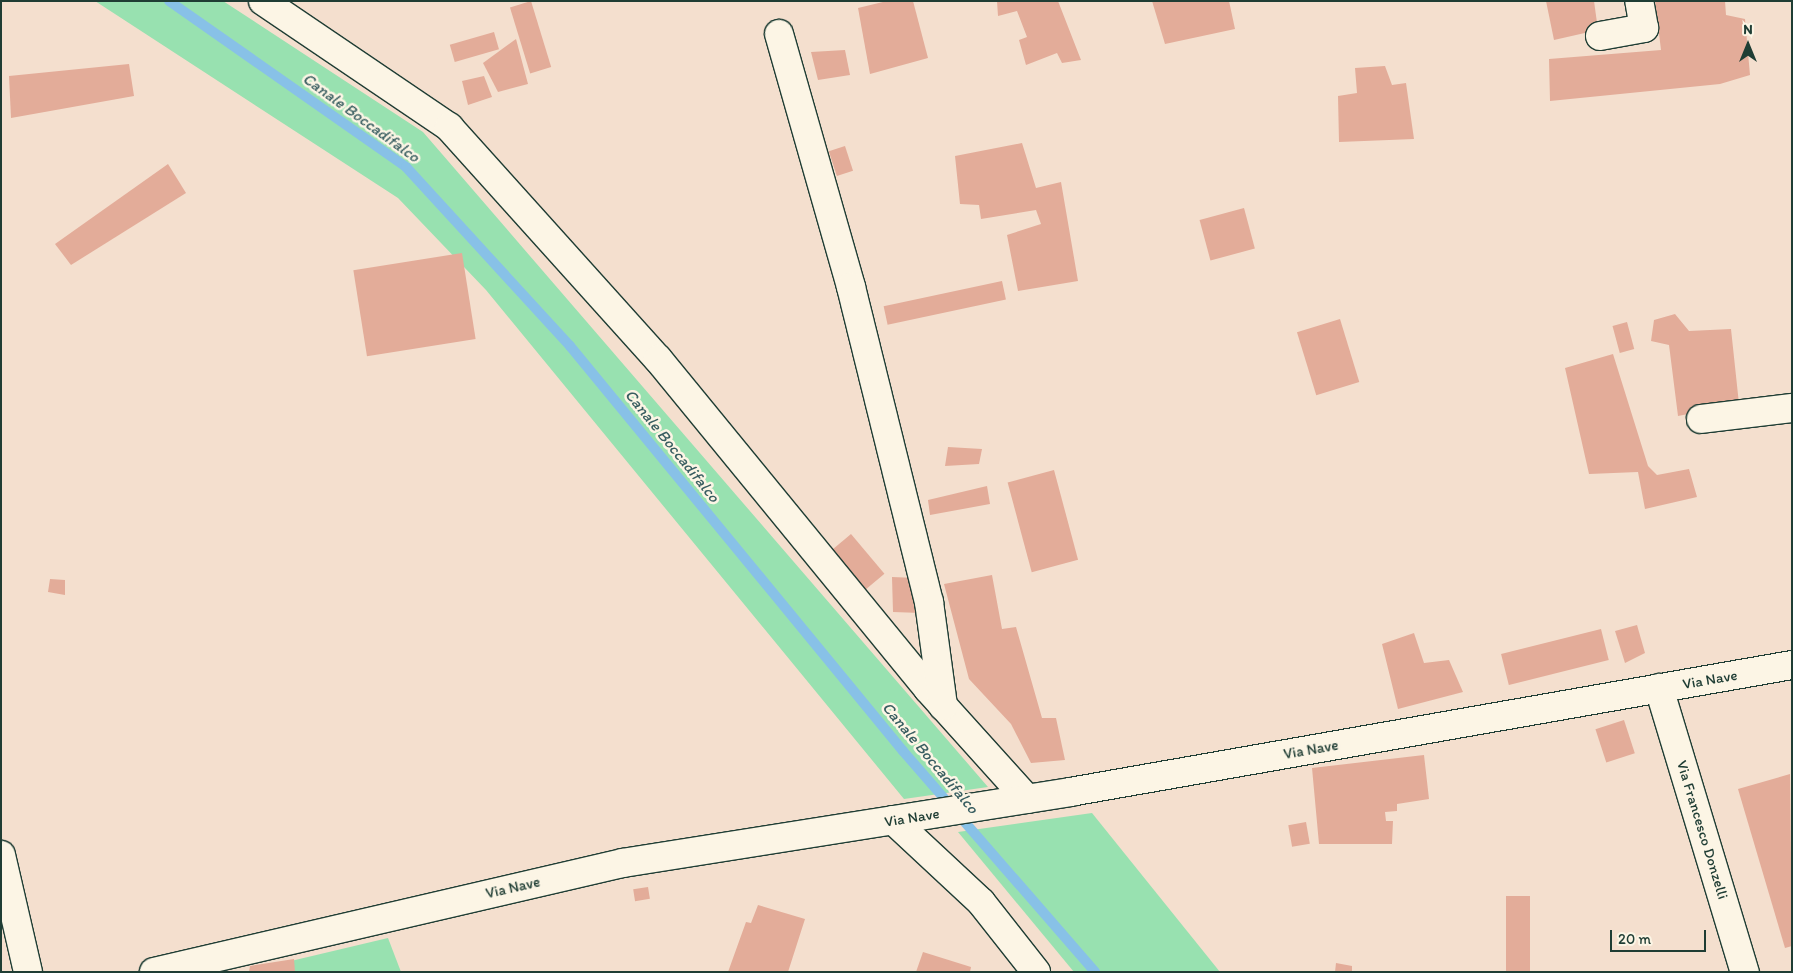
<!DOCTYPE html>
<style>
body{margin:0}
#map{position:relative;width:1793px;height:973px;overflow:hidden;background:#f4dfce;font-family:Itim,sans-serif}
div>[style]{position:absolute}
.green>*{inset:0;background:#98e1b0}
.stream>*{height:10px;margin:-5px;padding:0 5px;transform-origin:5px;border-radius:5px;background:#88c1e7}
.building>*{inset:0;background:#e3ac99;transform-origin:0 0}
.roads{filter:drop-shadow(1px 0 #1f3d34) drop-shadow(-1px 0 #1f3d34) drop-shadow(0 1px #1f3d34) drop-shadow(0 -1px #1f3d34)}
.minor>*{height:28px;margin:-14px;padding:0 14px;transform-origin:14px;border-radius:14px;background:#fcf5e5}
.tertiary>*{height:28px;margin:-14px;padding:0 14px;transform-origin:14px;border-radius:14px;background:#fcf5e5}
span{translate:-50% -50%;white-space:nowrap;text-align:center;line-height:1.15;-webkit-text-stroke:5px #fcf5e5;paint-order:stroke}
.street-label{font-size:15px;color:#1f3d34}
.water-label{font-size:16px;color:#395e61;font-style:italic}
.frame{position:absolute;inset:0;border:2px solid #1f3d34;pointer-events:none}
.north{position:absolute;left:1723px;top:20px;width:50px;height:50px;-webkit-text-stroke:4px #fcf5e5;paint-order:stroke;rotate:0deg;font-size:14px;font-weight:700;line-height:20px;text-align:center;color:#1f3d34}
.north::after{content:'';display:block;margin:auto;width:18px;height:22px;background:#1f3d34;clip-path:polygon(50% 0,100% 100%,50% 72%,0 100%)}
.scale{position:absolute;left:1610px;top:930px;width:96px;height:22px;box-sizing:border-box;border:2px solid #1f3d34;border-top:0;padding-left:6px;font-size:15px;line-height:18px;white-space:nowrap;color:#1f3d34;-webkit-text-stroke:4px #fcf5e5;paint-order:stroke}
</style>
<div id="map">
<div class="green">
<div style="clip-path:polygon(95px 1px,223px 1px,423px 132px,988px 787px,904px 799px,486px 290px,398px 198px)"></div>
<div style="clip-path:polygon(1092px 813px,1220px 972px,1074px 972px,958px 832px)"></div>
<div style="clip-path:polygon(388px 938px,401px 972px,244px 972px)"></div>
</div>
<div class="stream">
<div style="left:169px;top:1px;width:289px;rotate:35deg"></div>
<div style="left:406px;top:167px;width:243px;rotate:47.5deg"></div>
<div style="left:570px;top:346px;width:524px;rotate:50.57deg"></div>
<div style="left:903px;top:751px;width:293px;rotate:49deg"></div>
</div>
<div class="building">
<div style="left:531px;top:1px;width:69px;height:22px;rotate:73deg"></div>
<div style="clip-path:polygon(887px 1px,913px 1px,928px 58px,870px 74px,858px 8px)"></div>
<div style="clip-path:polygon(997px 1px,1058px 1px,1081px 60px,1062px 63px,1057px 53px,1026px 65px,1019px 40px,1027px 37px,1017px 11px,998px 16px)"></div>
<div style="clip-path:polygon(1152px 1px,1229px 1px,1235px 29px,1165px 44px)"></div>
<div style="clip-path:polygon(1546px 1px,1594px 1px,1598px 30px,1554px 40px)"></div>
<div style="clip-path:polygon(1655px 1px,1725px 1px,1726px 15px,1745px 19px,1750px 75px,1720px 84px,1550px 101px,1549px 59px,1661px 50px)"></div>
<div style="left:494px;top:32px;width:18px;height:46px;rotate:74deg"></div>
<div style="clip-path:polygon(516px 39px,528px 84px,498px 92px,483px 63px)"></div>
<div style="clip-path:polygon(845px 50px,850px 75px,818px 80px,811px 52px)"></div>
<div style="clip-path:polygon(129px 64px,134px 96px,11px 118px,9px 76px)"></div>
<div style="clip-path:polygon(1385px 66px,1392px 85px,1406px 83px,1414px 139px,1339px 142px,1338px 96px,1357px 93px,1355px 68px)"></div>
<div style="clip-path:polygon(484px 76px,492px 97px,468px 105px,462px 81px)"></div>
<div style="clip-path:polygon(1022px 143px,1036px 188px,1061px 182px,1078px 281px,1018px 291px,1007px 235px,1041px 224px,1036px 210px,981px 219px,979px 205px,960px 204px,955px 156px)"></div>
<div style="left:845px;top:146px;width:26px;height:17px;rotate:72deg"></div>
<div style="clip-path:polygon(168px 164px,186px 193px,71px 265px,55px 244px)"></div>
<div style="left:1244px;top:208px;width:42px;height:46px;rotate:75deg"></div>
<div style="left:462px;top:253px;width:87px;height:110px;rotate:81deg"></div>
<div style="left:1002px;top:281px;width:19px;height:121px;rotate:78deg"></div>
<div style="clip-path:polygon(1675px 314px,1689px 331px,1731px 329px,1739px 404px,1678px 416px,1669px 345px,1651px 341px,1654px 320px)"></div>
<div style="left:1340px;top:319px;width:66px;height:45px;rotate:73deg"></div>
<div style="left:1627px;top:322px;width:28px;height:15px;rotate:75deg"></div>
<div style="clip-path:polygon(1613px 354px,1648px 466px,1657px 475px,1689px 469px,1697px 497px,1645px 509px,1638px 472px,1589px 474px,1565px 368px)"></div>
<div style="clip-path:polygon(948px 447px,982px 449px,979px 464px,945px 466px)"></div>
<div style="left:1054px;top:470px;width:93px;height:48px;rotate:75deg"></div>
<div style="clip-path:polygon(987px 486px,990px 504px,930px 515px,928px 500px)"></div>
<div style="left:851px;top:534px;width:52px;height:28px;rotate:50deg"></div>
<div style="clip-path:polygon(992px 575px,1002px 629px,1016px 627px,1042px 718px,1056px 718px,1065px 760px,1031px 763px,1011px 724px,969px 679px,944px 584px)"></div>
<div style="clip-path:polygon(892px 577px,916px 578px,921px 613px,893px 612px)"></div>
<div style="clip-path:polygon(50px 579px,65px 580px,65px 595px,48px 592px)"></div>
<div style="clip-path:polygon(1637px 625px,1645px 653px,1625px 663px,1615px 631px)"></div>
<div style="left:1601px;top:629px;width:32px;height:103px;rotate:76deg"></div>
<div style="clip-path:polygon(1414px 633px,1424px 663px,1449px 660px,1463px 692px,1398px 709px,1382px 644px)"></div>
<div style="left:1624px;top:720px;width:35px;height:30px;rotate:72deg"></div>
<div style="clip-path:polygon(1424px 755px,1429px 799px,1397px 804px,1397px 811px,1385px 812px,1386px 821px,1393px 821px,1392px 844px,1319px 844px,1312px 768px)"></div>
<div style="clip-path:polygon(1790px 774px,1792px 946px,1785px 948px,1738px 789px)"></div>
<div style="left:1306px;top:822px;width:22px;height:18px;rotate:80deg"></div>
<div style="left:648px;top:887px;width:12px;height:15px;rotate:81deg"></div>
<div style="left:1506px;top:896px;width:24px;height:76px"></div>
<div style="clip-path:polygon(758px 905px,805px 919px,788px 972px,728px 972px,746px 922px,751px 923px)"></div>
<div style="clip-path:polygon(923px 952px,971px 967px,970px 972px,916px 972px)"></div>
<div style="clip-path:polygon(294px 959px,295px 972px,249px 972px,250px 966px)"></div>
<div style="clip-path:polygon(1336px 963px,1352px 966px,1352px 972px,1335px 972px)"></div>
</div>
<div class="roads">
<div class="minor">
<div style="left:263px;top:1px;width:225px;rotate:34.1deg"></div>
<div style="left:449px;top:127px;width:312px;rotate:48deg"></div>
<div style="left:658px;top:359px;width:426px;rotate:50.7deg"></div>
<div style="left:928px;top:689px;width:148px;rotate:48deg"></div>
<div style="left:779px;top:34px;width:263px;rotate:74.1deg"></div>
<div style="left:851px;top:287px;width:325px;rotate:76.1deg"></div>
<div style="left:929px;top:602px;width:105px;rotate:82.3deg"></div>
<div style="left:1600px;top:36px;width:45px;rotate:-10.3deg"></div>
<div style="left:1644px;top:28px;width:27px;rotate:-100deg"></div>
<div style="left:1701px;top:419px;width:92px;rotate:-6.9deg"></div>
<div style="left:1659px;top:688px;width:297px;rotate:73.2deg"></div>
<div style="left:893px;top:820px;width:120px;rotate:43deg"></div>
<div style="left:981px;top:902px;width:89px;rotate:51.8deg"></div>
<div style="left:1px;top:855px;width:120px;rotate:77deg"></div>
</div>
<div class="tertiary">
<div style="left:154px;top:972px;width:481px;rotate:-13.1deg"></div>
<div style="left:623px;top:863px;width:453px;rotate:-9deg"></div>
<div style="left:1070px;top:792px;width:733px;rotate:-9.98deg"></div>
</div>
</div>
<div class="street-label">
<span style="left:1710px;top:680px;rotate:-10deg">Via Nave</span>
<span style="left:1311px;top:750px;rotate:-10deg">Via Nave</span>
<span style="left:912px;top:818px;rotate:-9deg">Via Nave</span>
<span style="left:1702px;top:830px;rotate:73deg">Via Francesco Donzelli</span>
<span style="left:513px;top:888px;rotate:-13deg">Via Nave</span>
</div>
<div class="water-label">
<span style="left:361px;top:118px;rotate:36deg">Canale Boccadifalco</span>
<span style="left:672px;top:446px;rotate:51deg">Canale Boccadifalco</span>
<span style="left:930px;top:758px;rotate:50deg">Canale Boccadifalco</span>
</div>
<div class="frame"></div>
<div class="north">N</div>
<div class="scale">20 m</div>
</div>
